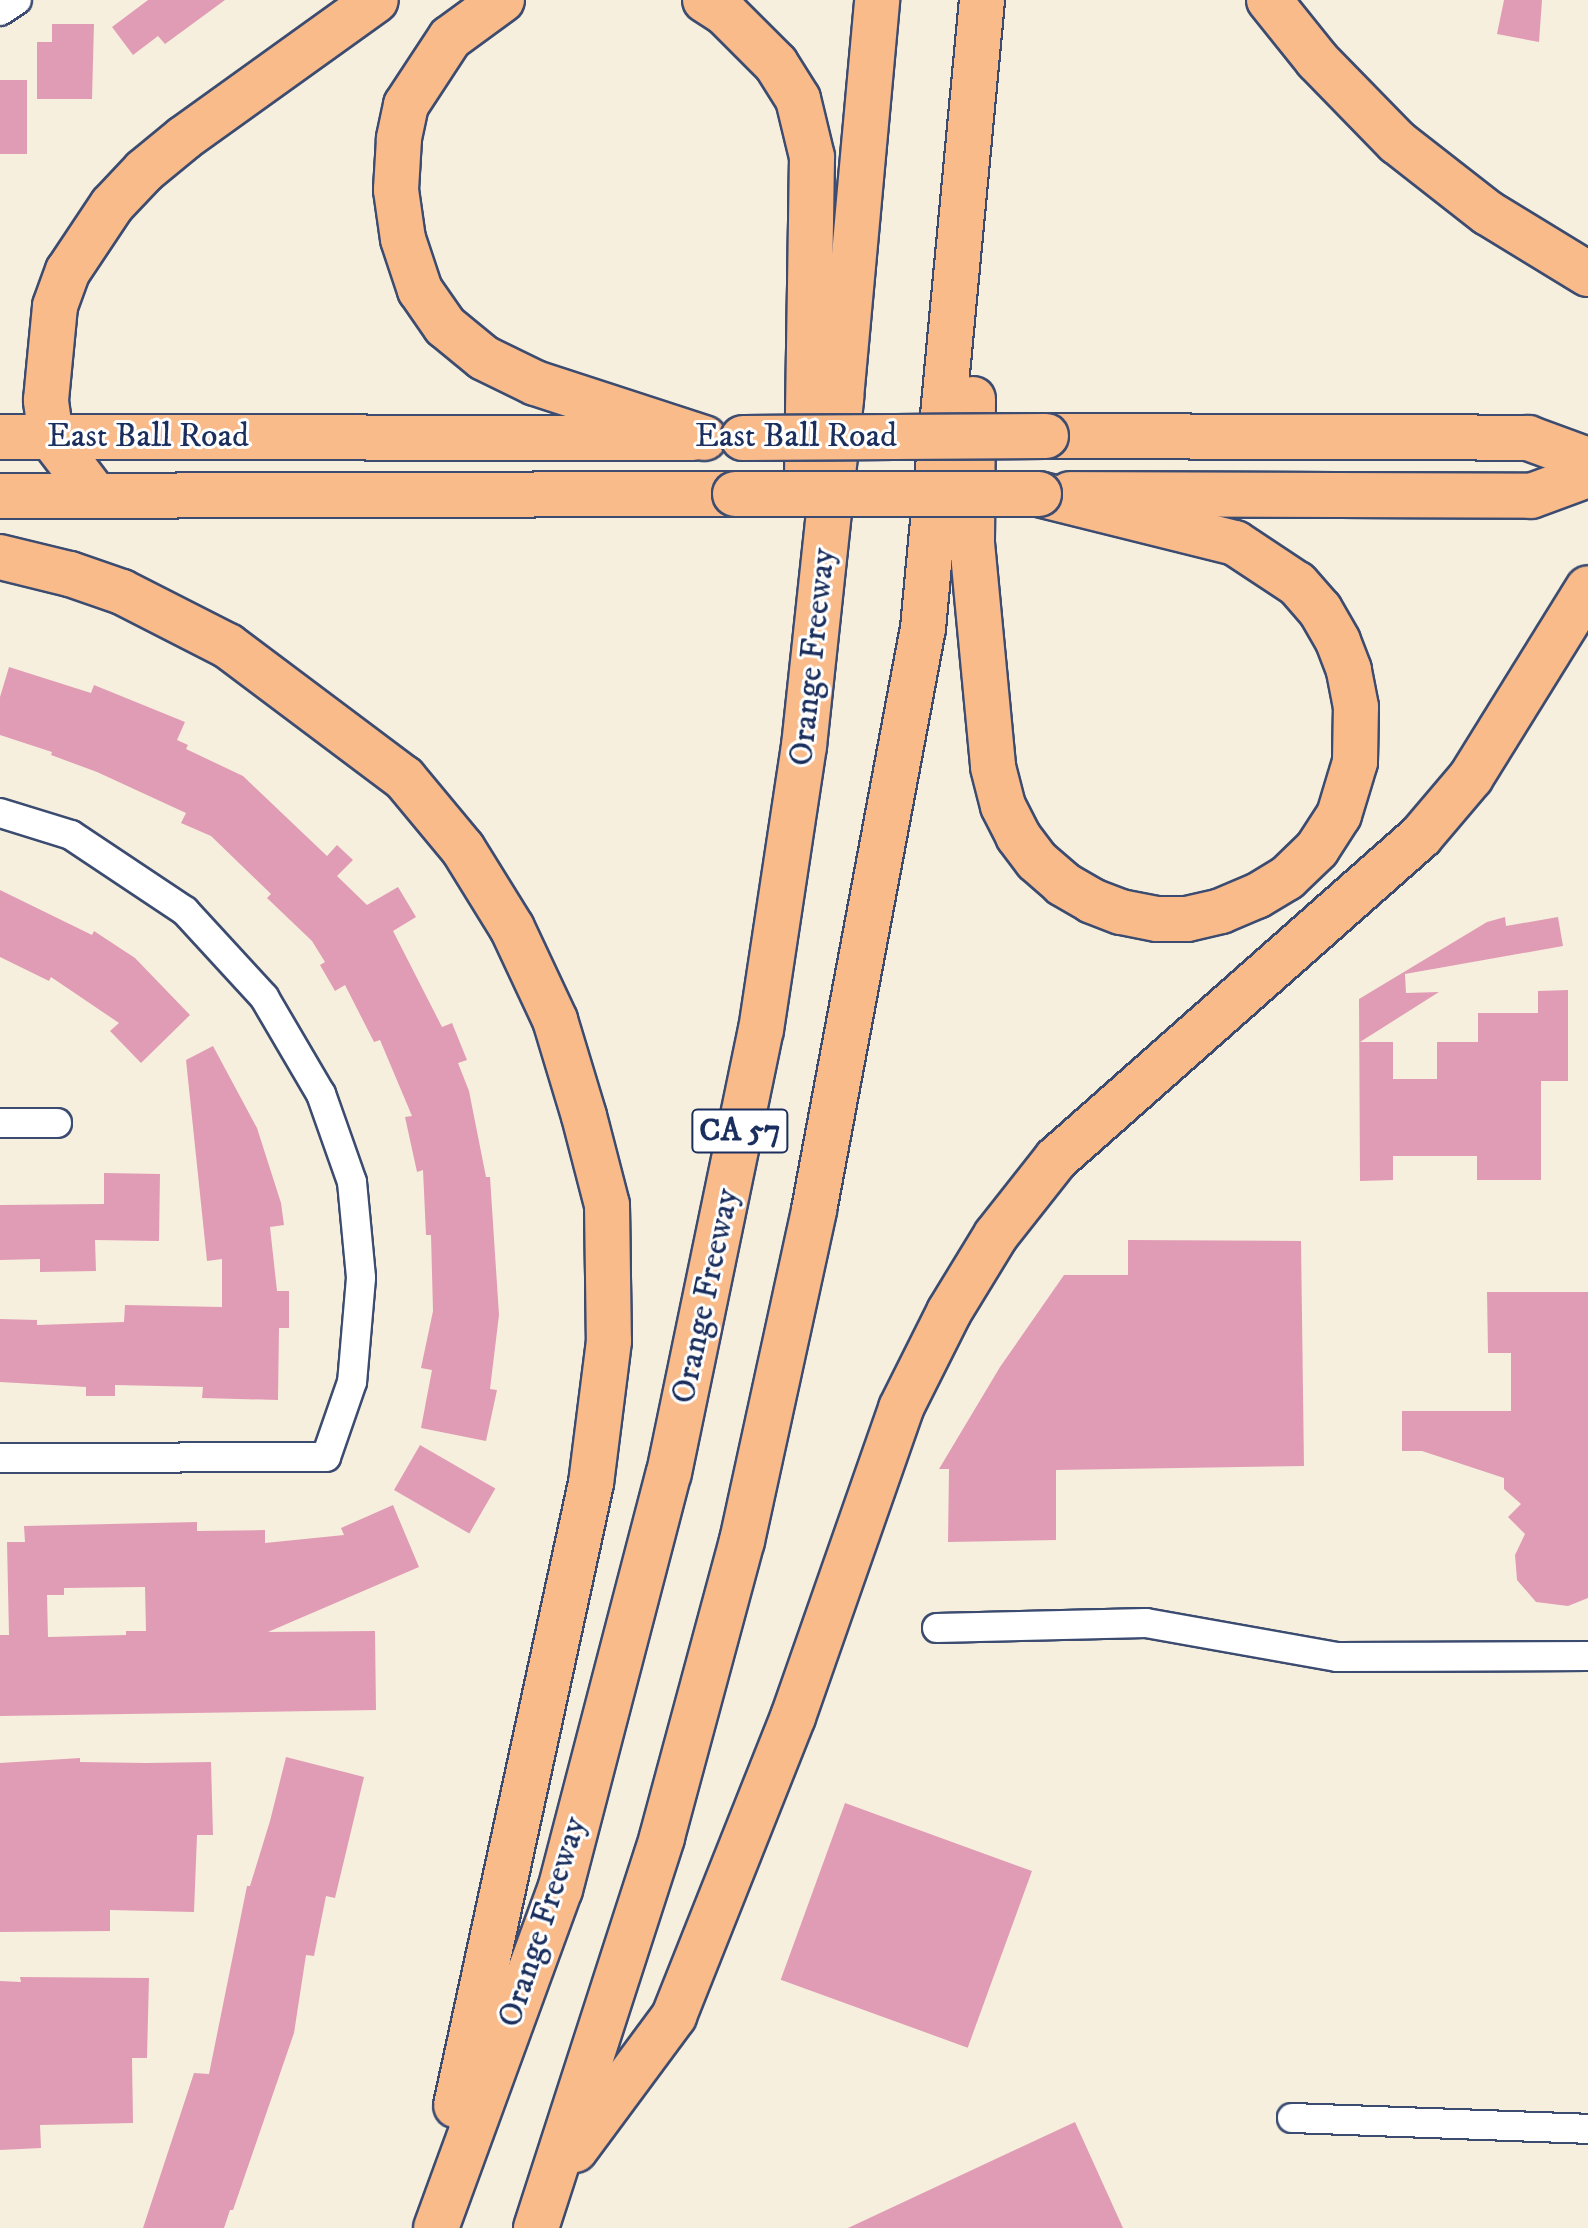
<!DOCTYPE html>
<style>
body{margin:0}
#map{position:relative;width:1588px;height:2228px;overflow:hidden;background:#f6efdd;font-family:"IM FELL DW Pica",serif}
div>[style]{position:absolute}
.building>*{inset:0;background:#e19cb5;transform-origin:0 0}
.roads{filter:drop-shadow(2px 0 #3c4c71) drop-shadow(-2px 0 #3c4c71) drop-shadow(0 2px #3c4c71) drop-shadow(0 -2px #3c4c71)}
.minor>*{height:28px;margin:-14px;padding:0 14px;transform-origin:14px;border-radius:14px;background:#fff}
.primary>*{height:44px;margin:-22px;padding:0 22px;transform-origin:22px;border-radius:22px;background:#fabb8b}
.motorway>*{height:44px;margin:-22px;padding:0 22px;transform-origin:22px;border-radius:22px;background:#fabb8b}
.bridges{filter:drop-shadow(2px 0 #3c4c71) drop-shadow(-2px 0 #3c4c71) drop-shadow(0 2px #3c4c71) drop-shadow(0 -2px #3c4c71)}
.primary-bridge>*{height:44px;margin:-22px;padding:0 22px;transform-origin:22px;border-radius:22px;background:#fabb8b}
span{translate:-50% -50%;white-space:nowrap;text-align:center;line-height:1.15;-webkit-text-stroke:6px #fff;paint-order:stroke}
.shield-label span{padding:2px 6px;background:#fff;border:2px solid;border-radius:6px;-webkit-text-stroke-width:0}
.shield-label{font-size:32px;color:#1b2f5e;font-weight:700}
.street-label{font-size:34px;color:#1b2f5e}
</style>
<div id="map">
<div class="building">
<div style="clip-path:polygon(148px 0,225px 0,165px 44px,158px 36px,133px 55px,112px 27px)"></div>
<div style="clip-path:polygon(1504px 0,1542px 0,1539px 42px,1497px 34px)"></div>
<div style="clip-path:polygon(52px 24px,94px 24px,92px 99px,37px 99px,37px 42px,52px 42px)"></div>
<div style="left:0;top:80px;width:27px;height:74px"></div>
<div style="clip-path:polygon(9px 667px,91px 693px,94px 685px,185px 722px,177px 740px,188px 745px,186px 749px,243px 776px,327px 856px,337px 845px,353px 860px,337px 876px,367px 905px,398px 887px,416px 917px,393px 931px,442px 1027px,452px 1023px,467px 1060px,458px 1063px,469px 1091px,486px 1177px,490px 1177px,499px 1315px,490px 1389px,497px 1390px,486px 1441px,421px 1428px,432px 1370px,421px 1368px,433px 1311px,431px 1235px,426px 1235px,423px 1170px,417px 1172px,405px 1117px,412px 1116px,380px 1040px,374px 1042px,345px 985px,335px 991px,320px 965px,325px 962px,312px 941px,267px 898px,271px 894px,211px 836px,181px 823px,186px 813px,97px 772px,51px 755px,52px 752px,0 735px,0 697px)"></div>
<div style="clip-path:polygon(0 890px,92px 935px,94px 931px,135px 958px,190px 1015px,141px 1063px,110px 1031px,119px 1023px,51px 977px,49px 981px,0 957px)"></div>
<div style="clip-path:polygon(1505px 917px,1506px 926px,1558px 917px,1563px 946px,1405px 974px,1406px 993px,1439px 992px,1360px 1042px,1393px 1042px,1393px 1079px,1437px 1079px,1437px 1042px,1478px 1042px,1478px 1013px,1538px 1013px,1538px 991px,1568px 990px,1568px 1081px,1541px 1081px,1541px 1180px,1477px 1180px,1477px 1156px,1393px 1156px,1393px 1180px,1360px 1181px,1359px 999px,1487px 922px)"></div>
<div style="clip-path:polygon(213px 1046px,257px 1128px,281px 1203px,284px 1225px,270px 1227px,277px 1291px,289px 1291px,289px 1328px,279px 1328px,278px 1400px,202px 1398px,203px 1387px,115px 1385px,115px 1396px,86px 1396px,86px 1387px,0 1382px,0 1319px,37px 1320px,37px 1325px,124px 1322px,125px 1305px,222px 1307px,222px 1259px,207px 1261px,186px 1060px)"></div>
<div style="clip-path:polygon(104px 1173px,160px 1174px,159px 1241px,95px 1240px,96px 1271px,40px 1272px,40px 1259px,0 1260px,0 1205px,104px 1204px)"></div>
<div style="clip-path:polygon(1128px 1240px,1301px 1241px,1304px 1466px,1056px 1470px,1056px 1540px,948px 1542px,949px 1469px,939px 1469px,1000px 1367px,1064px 1275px,1128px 1275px)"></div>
<div style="clip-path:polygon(1487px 1292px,1588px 1292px,1588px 1598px,1568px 1606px,1536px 1602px,1517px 1580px,1515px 1555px,1525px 1534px,1508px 1517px,1521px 1504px,1504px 1489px,1504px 1478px,1422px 1451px,1402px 1451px,1402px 1411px,1511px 1411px,1511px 1353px,1488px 1353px)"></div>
<div style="left:420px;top:1445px;width:87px;height:52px;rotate:30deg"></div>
<div style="clip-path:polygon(evenodd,393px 1505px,419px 1567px,268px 1632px,375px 1631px,376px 1710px,0 1716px,0 1635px,9px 1635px,7px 1542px,25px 1542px,24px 1526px,197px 1522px,197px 1531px,265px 1530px,265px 1543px,344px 1535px,341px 1528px,393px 1505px,145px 1587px,146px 1631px,126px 1631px,126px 1635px,48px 1637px,47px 1595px,64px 1595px,64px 1588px,145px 1587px)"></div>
<div style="clip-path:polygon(286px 1757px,364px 1777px,335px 1898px,326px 1896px,314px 1956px,306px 1955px,294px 2033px,233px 2210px,230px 2210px,224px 2228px,143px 2228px,194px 2073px,209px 2074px,247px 1886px,250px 1886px,270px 1821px)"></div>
<div style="clip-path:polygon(80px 1758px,80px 1762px,146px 1763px,211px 1762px,213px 1835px,197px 1835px,194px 1912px,110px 1910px,110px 1931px,0 1932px,0 1763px)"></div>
<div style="left:845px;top:1803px;width:199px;height:188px;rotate:20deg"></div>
<div style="clip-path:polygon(20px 1977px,149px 1978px,147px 2058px,132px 2058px,133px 2123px,40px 2125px,41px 2148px,0 2150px,0 1981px,21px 1982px)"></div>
<div style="clip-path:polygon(1075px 2122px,1123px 2228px,848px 2228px)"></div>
</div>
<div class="roads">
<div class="minor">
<div style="left:0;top:11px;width:20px;rotate:-33deg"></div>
<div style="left:0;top:813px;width:74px;rotate:17.2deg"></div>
<div style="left:71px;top:835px;width:137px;rotate:33.7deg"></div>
<div style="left:185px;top:911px;width:117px;rotate:47.4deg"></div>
<div style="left:264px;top:997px;width:113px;rotate:59.6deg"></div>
<div style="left:321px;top:1094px;width:93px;rotate:70.6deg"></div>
<div style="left:352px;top:1182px;width:96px;rotate:84.6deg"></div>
<div style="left:361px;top:1278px;width:104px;rotate:94.9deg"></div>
<div style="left:352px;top:1382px;width:79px;rotate:109.1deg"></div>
<div style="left:326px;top:1457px;width:326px;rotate:179.8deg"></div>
<div style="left:0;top:1123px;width:57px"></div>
<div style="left:937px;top:1628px;width:209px;rotate:-1.4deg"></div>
<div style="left:1146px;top:1623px;width:194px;rotate:10.1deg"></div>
<div style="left:1337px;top:1657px;width:251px;rotate:-0.2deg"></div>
<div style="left:1292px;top:2118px;width:296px;rotate:2.1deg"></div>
</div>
<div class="primary">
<div style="left:1046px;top:436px;width:482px;rotate:0.2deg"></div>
<div style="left:1528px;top:438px;width:64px;rotate:20.1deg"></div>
<div style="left:0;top:437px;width:693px;rotate:0.08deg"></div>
<div style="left:1070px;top:494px;width:461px;rotate:0.2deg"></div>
<div style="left:1531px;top:496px;width:61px;rotate:-20.2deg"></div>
<div style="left:0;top:496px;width:735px;rotate:-0.16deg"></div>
</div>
<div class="motorway">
<div style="left:502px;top:0;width:64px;rotate:143.8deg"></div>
<div style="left:450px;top:38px;width:80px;rotate:123.3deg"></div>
<div style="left:406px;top:105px;width:35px;rotate:102deg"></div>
<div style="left:399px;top:139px;width:51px;rotate:93.4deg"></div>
<div style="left:396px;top:190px;width:49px;rotate:81.9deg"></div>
<div style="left:403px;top:239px;width:54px;rotate:71.6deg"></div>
<div style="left:420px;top:290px;width:44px;rotate:55.2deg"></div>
<div style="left:445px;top:326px;width:50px;rotate:39.4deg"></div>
<div style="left:484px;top:358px;width:57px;rotate:26.1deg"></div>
<div style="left:535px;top:383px;width:178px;rotate:18deg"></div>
<div style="left:705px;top:0;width:24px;rotate:33deg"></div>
<div style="left:725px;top:13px;width:72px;rotate:45deg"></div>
<div style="left:776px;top:64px;width:41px;rotate:57.8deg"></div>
<div style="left:798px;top:99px;width:60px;rotate:76.4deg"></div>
<div style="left:812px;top:157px;width:316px;rotate:90.9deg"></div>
<div style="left:1269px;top:0;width:77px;rotate:51.3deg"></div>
<div style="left:1317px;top:60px;width:115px;rotate:45.7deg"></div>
<div style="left:1397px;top:142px;width:115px;rotate:38deg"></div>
<div style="left:1488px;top:213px;width:117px;rotate:31.4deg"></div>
<div style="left:973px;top:399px;width:144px;rotate:90.4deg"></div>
<div style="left:972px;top:543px;width:225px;rotate:84.6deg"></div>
<div style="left:993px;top:767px;width:40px;rotate:75.6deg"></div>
<div style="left:1003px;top:806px;width:34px;rotate:63deg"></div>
<div style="left:1018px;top:836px;width:31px;rotate:53deg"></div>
<div style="left:1037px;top:861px;width:35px;rotate:41deg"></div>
<div style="left:1063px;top:884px;width:34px;rotate:30deg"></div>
<div style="left:1092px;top:901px;width:31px;rotate:21deg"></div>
<div style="left:1121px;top:912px;width:37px;rotate:11deg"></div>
<div style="left:1157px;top:919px;width:30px"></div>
<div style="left:1187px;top:919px;width:35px;rotate:-13deg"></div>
<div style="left:1221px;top:911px;width:39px;rotate:-23deg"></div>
<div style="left:1257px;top:896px;width:35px;rotate:-31deg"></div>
<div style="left:1287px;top:878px;width:42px;rotate:-44deg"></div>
<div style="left:1317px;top:849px;width:40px;rotate:-57.1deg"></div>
<div style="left:1339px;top:815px;width:55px;rotate:-73.2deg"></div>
<div style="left:1355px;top:762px;width:55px;rotate:-89deg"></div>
<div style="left:1356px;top:707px;width:38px;rotate:-101deg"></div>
<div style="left:1349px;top:670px;width:31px;rotate:-111deg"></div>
<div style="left:1338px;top:641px;width:36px;rotate:-120deg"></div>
<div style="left:1320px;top:610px;width:35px;rotate:-131deg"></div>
<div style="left:1297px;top:584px;width:74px;rotate:-146.5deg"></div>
<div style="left:1235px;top:543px;width:202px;rotate:-166deg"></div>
<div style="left:95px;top:495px;width:73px;rotate:-127.2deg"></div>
<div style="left:51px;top:437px;width:37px;rotate:-98deg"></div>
<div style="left:46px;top:400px;width:94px;rotate:-84.5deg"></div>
<div style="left:55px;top:306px;width:37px;rotate:-70deg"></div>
<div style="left:68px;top:271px;width:79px;rotate:-56.3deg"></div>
<div style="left:112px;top:205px;width:47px;rotate:-46.7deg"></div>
<div style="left:144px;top:171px;width:52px;rotate:-39.5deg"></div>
<div style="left:184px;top:138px;width:236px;rotate:-35.7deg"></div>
<div style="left:0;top:557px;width:72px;rotate:13.7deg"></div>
<div style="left:70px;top:574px;width:55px;rotate:19.1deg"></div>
<div style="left:122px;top:592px;width:119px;rotate:27deg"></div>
<div style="left:228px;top:646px;width:220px;rotate:36.9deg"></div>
<div style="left:404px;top:778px;width:92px;rotate:50.3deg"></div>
<div style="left:463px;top:849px;width:93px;rotate:58.2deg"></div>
<div style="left:512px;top:928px;width:102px;rotate:64.9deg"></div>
<div style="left:555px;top:1020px;width:100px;rotate:73.2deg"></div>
<div style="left:584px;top:1116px;width:92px;rotate:75.5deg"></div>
<div style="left:607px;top:1205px;width:136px;rotate:89.2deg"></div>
<div style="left:609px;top:1341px;width:143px;rotate:97.2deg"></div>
<div style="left:591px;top:1483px;width:637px;rotate:102.23deg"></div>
<div style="left:575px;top:2150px;width:167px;rotate:-53.5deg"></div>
<div style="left:674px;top:2016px;width:322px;rotate:-68.3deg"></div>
<div style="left:793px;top:1717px;width:327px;rotate:-70.7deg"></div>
<div style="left:901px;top:1408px;width:107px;rotate:-63.4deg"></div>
<div style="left:949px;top:1312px;width:90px;rotate:-58.6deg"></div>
<div style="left:996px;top:1235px;width:97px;rotate:-51.7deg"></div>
<div style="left:1056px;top:1159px;width:487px;rotate:-41.5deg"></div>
<div style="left:1421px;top:836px;width:77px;rotate:-49.7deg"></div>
<div style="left:1471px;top:777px;width:222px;rotate:-58.2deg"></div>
<div style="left:436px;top:2228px;width:360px;rotate:-69.9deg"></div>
<div style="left:560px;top:1890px;width:431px;rotate:-75.4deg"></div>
<div style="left:669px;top:1473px;width:452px;rotate:-78.3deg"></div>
<div style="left:761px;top:1030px;width:287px;rotate:-81.4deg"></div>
<div style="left:804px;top:746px;width:350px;rotate:-83.9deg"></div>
<div style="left:841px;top:398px;width:400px;rotate:-84.8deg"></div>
<div style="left:536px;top:2228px;width:411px;rotate:-72.1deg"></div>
<div style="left:662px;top:1837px;width:307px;rotate:-74.9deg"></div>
<div style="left:742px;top:1541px;width:339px;rotate:-77.7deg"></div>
<div style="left:814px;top:1210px;width:592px;rotate:-79.39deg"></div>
<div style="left:923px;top:628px;width:631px;rotate:-84.63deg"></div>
</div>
</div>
<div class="bridges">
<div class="primary-bridge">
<div style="left:743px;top:438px;width:303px;rotate:-0.4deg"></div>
<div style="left:735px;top:494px;width:304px"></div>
</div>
</div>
<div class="shield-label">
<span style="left:740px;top:1131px">CA 57</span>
</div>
<div class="street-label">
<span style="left:148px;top:437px">East Ball Road</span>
<span style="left:796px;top:437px">East Ball Road</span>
<span style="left:813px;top:657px;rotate:-84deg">Orange Freeway</span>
<span style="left:706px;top:1296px;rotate:-78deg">Orange Freeway</span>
<span style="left:543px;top:1922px;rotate:-72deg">Orange Freeway</span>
</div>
</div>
